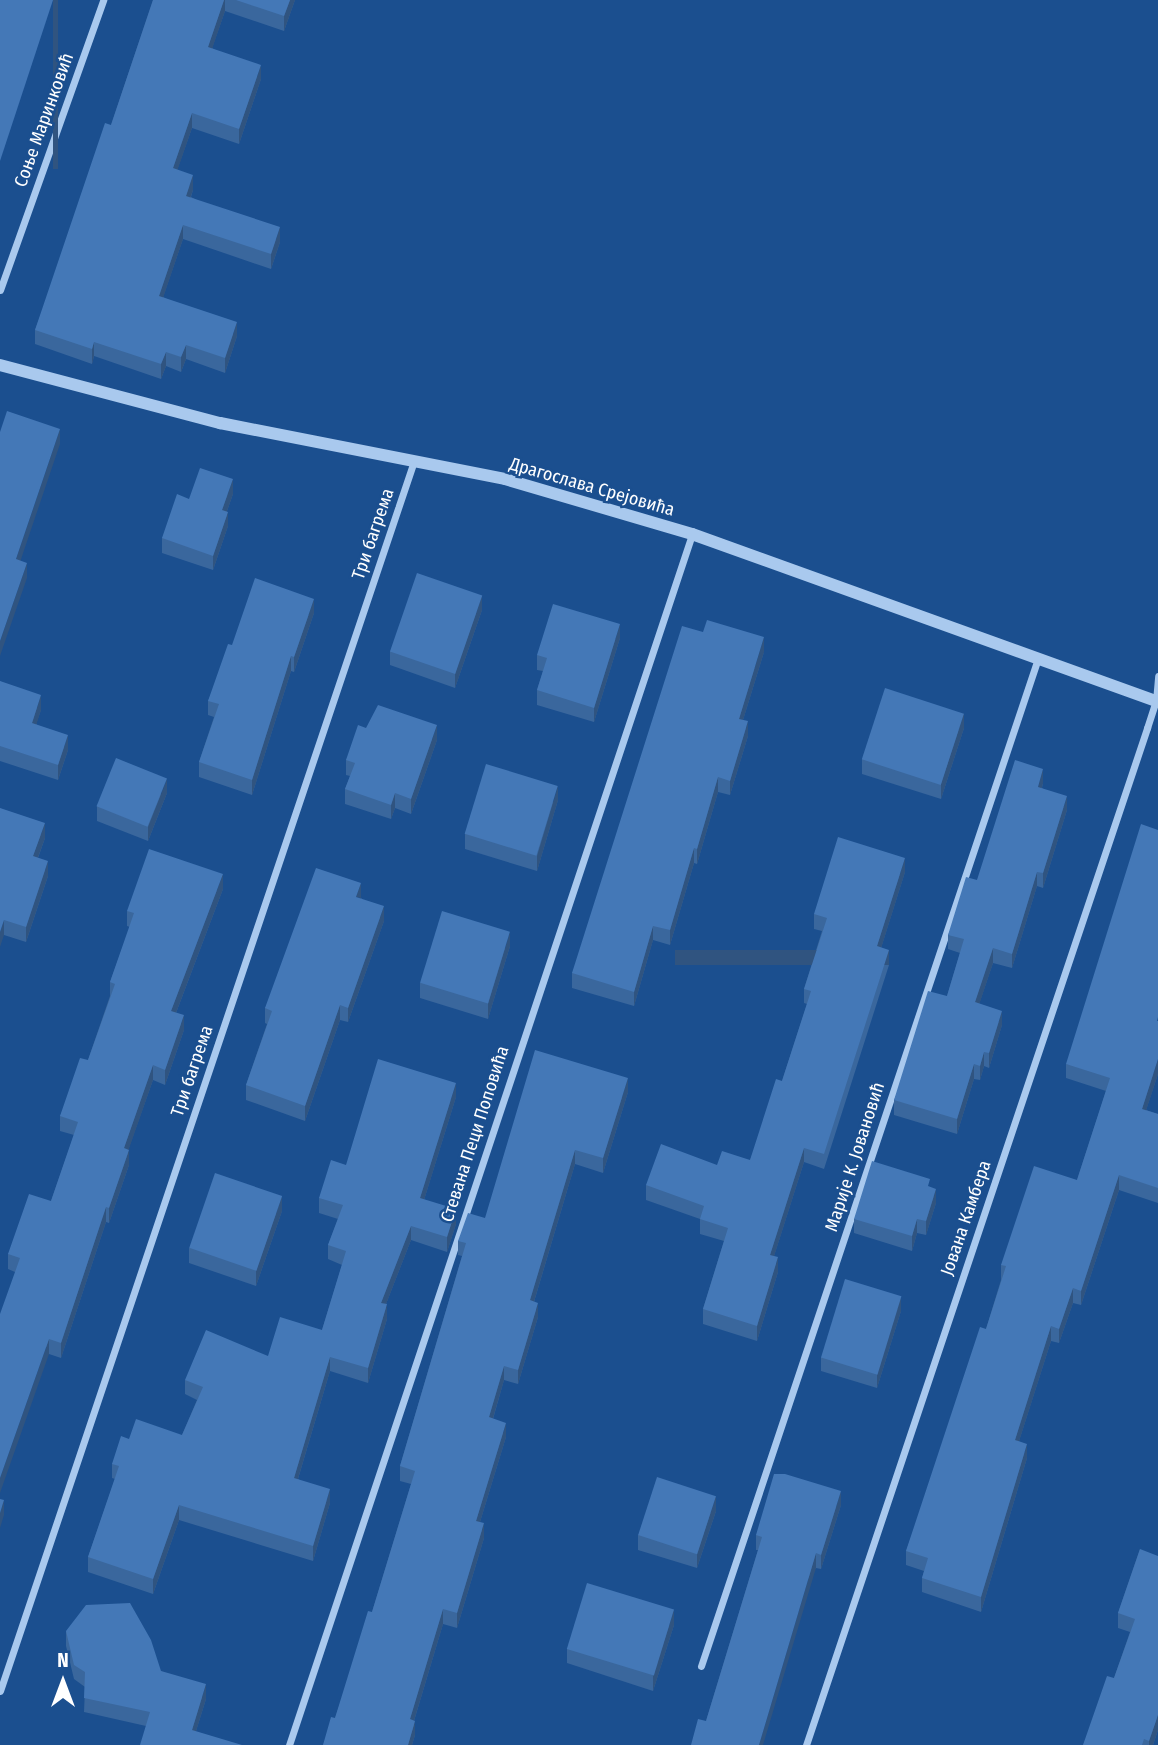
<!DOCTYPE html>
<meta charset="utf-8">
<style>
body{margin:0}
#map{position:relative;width:1158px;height:1745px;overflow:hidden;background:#1b4f8f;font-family:"Fira Sans Condensed",sans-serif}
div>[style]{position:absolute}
.minor>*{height:7px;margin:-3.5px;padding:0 3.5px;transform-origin:3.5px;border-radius:3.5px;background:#a9c9ee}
.tertiary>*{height:12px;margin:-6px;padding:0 6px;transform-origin:6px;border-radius:6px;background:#a9c9ee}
.wall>*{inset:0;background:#3a679d}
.shaded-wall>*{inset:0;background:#305480;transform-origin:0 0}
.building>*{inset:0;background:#4478b7;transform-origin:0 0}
span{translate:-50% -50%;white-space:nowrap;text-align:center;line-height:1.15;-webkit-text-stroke:5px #1b4f8f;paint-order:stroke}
.street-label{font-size:18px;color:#fff}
.north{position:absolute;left:28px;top:1647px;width:70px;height:70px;-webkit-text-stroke:5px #1b4f8f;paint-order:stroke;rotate:0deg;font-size:19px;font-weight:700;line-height:28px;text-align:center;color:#fff}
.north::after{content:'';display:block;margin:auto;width:24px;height:32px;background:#fff;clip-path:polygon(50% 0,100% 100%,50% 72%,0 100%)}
</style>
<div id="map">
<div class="minor">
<div style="left:0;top:290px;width:308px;rotate:-70.4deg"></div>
<div style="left:701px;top:1666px;width:1063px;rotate:-71.51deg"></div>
<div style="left:0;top:1691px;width:1298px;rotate:-71.4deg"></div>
<div style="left:289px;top:1745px;width:1276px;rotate:-71.59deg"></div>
<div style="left:806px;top:1745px;width:1073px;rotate:-71.46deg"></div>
<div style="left:1147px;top:728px;width:28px;rotate:-72deg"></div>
<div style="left:1156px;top:701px;width:25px;rotate:-85deg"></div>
</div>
<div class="tertiary">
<div style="left:0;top:365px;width:228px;rotate:14.8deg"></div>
<div style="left:220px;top:423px;width:290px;rotate:11.1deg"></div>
<div style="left:505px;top:479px;width:195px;rotate:16.4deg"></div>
<div style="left:692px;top:534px;width:495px;rotate:19.8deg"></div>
</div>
<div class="wall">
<div style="clip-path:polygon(153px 0,295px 0,284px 31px,225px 11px,212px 48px,261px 79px,239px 144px,192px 128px,177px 170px,193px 190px,191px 197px,280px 242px,271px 269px,183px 239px,163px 297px,237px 336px,225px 373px,186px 359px,181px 372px,166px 366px,161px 379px,94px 356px,92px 364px,35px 344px,35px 330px,111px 125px)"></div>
<div style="clip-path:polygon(233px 494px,227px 511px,228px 526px,213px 570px,162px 553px,162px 538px,189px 499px)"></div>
<div style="clip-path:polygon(482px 610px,455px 688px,390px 665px,390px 651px)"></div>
<div style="clip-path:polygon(314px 613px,294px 672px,291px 671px,252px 795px,199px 777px,199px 762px,214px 717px,208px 715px,208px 701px,232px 645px)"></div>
<div style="clip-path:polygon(620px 638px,594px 722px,537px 705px,537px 690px,543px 671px,537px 670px,537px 655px)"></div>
<div style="clip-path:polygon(764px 652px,743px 720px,748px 736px,730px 795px,718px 792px,697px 864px,694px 863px,670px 945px,653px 940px,634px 1006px,572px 988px,572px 973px)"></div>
<div style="clip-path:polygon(0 681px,41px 710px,36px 724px,68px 750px,58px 780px,0 761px)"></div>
<div style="clip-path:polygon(366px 728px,437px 740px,411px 814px,395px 808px,391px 819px,345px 804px,345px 789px,350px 776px,346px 775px,346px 760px)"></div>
<div style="clip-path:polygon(964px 728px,941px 799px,862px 774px,862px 759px)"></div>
<div style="clip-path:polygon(1043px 783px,1042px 788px,1067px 810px,1043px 888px,1037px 886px,1012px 968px,993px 963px,979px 1004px,1002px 1025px,989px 1068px,984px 1066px,980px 1080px,974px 1079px,957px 1134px,894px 1115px,894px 1100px,947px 996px,960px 953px,948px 949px,948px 935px,977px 880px)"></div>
<div style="clip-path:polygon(167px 793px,148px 841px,97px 821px,97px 806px)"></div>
<div style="clip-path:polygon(558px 800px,537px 871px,465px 849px,465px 834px)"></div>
<div style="clip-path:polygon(0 808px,45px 838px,38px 858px,48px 876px,26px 942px,4px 935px)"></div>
<div style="clip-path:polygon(905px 872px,881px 948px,889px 965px,824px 1169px,804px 1162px,774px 1256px,778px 1272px,757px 1341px,703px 1324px,703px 1309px,724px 1241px,700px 1234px,700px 1219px,646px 1200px,646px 1185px,717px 1165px,750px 1160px,782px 1081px,807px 1004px,804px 1003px,804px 989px,822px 931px,814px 929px,814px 914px)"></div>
<div style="clip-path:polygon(223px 889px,176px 1013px,184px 1030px,165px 1085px,153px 1080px,128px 1150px,129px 1165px,109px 1223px,106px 1222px,61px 1358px,49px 1354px,15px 1272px,8px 1269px,8px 1254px,51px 1201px,74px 1135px,60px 1131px,60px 1116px,88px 1060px,110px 996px,110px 982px,130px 927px,127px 926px,127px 911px)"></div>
<div style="clip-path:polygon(361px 898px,384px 921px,348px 1022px,340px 1020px,305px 1121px,246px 1100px,246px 1085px,267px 1024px,265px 1023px,265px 1008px)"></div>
<div style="clip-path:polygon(510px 946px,488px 1019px,420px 998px,420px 983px)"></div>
<div style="clip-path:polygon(1066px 1064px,1158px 1074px,1146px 1110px,1158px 1114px,1158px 1203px,1119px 1190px,1081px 1305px,1073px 1303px,1059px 1343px,1051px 1341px,1019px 1441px,1027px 1458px,981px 1612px,922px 1592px,922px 1578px,924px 1571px,906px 1565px,906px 1551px,986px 1329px,1001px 1280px,1001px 1265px,1077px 1180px,1106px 1091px,1066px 1078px)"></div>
<div style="clip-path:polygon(628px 1092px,603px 1173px,575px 1164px,534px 1302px,538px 1317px,518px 1384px,504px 1380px,493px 1419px,506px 1437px,480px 1522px,484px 1538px,457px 1628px,443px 1624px,414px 1721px,415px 1735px,412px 1745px,323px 1745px,335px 1718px,372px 1612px,411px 1484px,400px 1481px,400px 1466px,462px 1256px,458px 1255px,458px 1241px,485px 1218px)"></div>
<div style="clip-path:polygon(456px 1097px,424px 1200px,456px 1224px,447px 1252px,411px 1240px,386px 1304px,387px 1319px,368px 1383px,330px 1371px,298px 1479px,330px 1503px,313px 1561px,179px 1520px,153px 1594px,88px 1572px,88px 1557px,115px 1479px,112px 1478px,112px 1464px,129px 1439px,182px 1435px,197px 1400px,185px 1394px,185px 1380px,268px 1356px,322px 1330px,342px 1265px,328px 1259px,328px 1245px,338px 1219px,319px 1213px,319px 1198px,346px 1165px)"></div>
<div style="clip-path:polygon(930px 1187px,936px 1203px,926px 1235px,917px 1233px,912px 1251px,854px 1233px,854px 1219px)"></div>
<div style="clip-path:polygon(282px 1211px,256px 1286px,189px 1263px,189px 1248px)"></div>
<div style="clip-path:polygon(901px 1311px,877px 1388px,821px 1371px,821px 1357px)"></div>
<div style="clip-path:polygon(841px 1505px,821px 1569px,816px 1568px,706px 1721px,758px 1550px,756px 1550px,756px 1535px)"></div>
<div style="clip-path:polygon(716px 1511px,697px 1568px,638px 1550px,638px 1535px)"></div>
<div style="clip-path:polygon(1140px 1549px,1158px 1730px,1153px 1745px,1083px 1745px,1114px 1678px,1130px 1632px,1118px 1628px,1118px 1613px)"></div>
<div style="clip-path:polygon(674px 1625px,653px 1691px,567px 1663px,567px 1649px)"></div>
<div style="clip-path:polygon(66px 1631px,161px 1671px,206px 1699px,196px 1731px,146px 1726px,84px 1712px,85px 1687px,74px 1679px,66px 1646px)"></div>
</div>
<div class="shaded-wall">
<div style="left:53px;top:0;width:5px;height:169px"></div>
<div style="clip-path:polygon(224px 0,225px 0,225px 11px,208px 61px,208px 47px)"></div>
<div style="clip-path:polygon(290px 0,295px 0,284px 31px,284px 16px)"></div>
<div style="clip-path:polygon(261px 65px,261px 79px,239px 144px,239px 129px)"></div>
<div style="clip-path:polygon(192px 113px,192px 128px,173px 183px,173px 168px)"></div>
<div style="clip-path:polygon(193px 175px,193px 190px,186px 210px,186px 196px)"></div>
<div style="clip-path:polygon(183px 225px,183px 239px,159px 310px,159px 296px)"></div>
<div style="clip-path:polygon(280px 227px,280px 242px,271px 269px,271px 254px)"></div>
<div style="clip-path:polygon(237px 322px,237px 336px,225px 373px,225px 358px)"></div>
<div style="clip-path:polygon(94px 342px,94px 356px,92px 364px,92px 349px)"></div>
<div style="clip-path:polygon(186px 345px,186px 359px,181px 372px,181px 357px)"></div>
<div style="clip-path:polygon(166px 352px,166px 366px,161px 379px,161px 364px)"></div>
<div style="clip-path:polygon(60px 429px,60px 444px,16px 574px,16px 559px)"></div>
<div style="clip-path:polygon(233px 479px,233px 494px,222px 525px,222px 510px)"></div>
<div style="clip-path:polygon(228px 512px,228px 526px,213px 570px,213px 556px)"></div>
<div style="clip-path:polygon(27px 563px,27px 578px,0 656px,0 641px)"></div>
<div style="clip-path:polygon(482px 596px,482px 610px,455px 688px,455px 673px)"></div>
<div style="clip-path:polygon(314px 599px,314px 613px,294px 672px,294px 657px)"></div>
<div style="clip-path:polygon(620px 624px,620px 638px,594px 722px,594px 708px)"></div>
<div style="clip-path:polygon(764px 637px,764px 652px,739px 733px,739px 719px)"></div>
<div style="clip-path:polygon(291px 656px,291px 671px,252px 795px,252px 780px)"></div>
<div style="clip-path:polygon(41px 695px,41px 710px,32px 738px,32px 723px)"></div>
<div style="clip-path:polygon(964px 713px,964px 728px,941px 799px,941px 784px)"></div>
<div style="clip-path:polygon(748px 721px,748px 736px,730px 795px,730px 781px)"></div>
<div style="clip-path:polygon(437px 725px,437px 740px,411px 814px,411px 799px)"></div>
<div style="clip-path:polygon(68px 735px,68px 750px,58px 780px,58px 765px)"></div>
<div style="clip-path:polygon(1043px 769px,1043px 783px,1038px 801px,1038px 787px)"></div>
<div style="clip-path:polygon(718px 777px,718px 792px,697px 864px,697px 849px)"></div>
<div style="clip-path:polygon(167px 779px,167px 793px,148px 841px,148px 827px)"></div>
<div style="clip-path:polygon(558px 786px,558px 800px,537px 871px,537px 856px)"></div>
<div style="clip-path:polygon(395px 793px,395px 808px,391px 819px,391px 805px)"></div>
<div style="clip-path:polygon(1067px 796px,1067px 810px,1043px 888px,1043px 873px)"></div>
<div style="clip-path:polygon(45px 823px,45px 838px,33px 871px,33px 856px)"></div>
<div style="clip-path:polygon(694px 848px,694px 863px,670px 945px,670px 930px)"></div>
<div style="clip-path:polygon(905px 858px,905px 872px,877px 961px,877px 946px)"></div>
<div style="clip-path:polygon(48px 861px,48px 876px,26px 942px,26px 927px)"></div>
<div style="clip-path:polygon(1037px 872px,1037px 886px,1012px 968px,1012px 954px)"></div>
<div style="clip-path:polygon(223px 874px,223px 889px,171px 1026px,171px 1011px)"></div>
<div style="clip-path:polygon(361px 883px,361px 898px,356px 897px)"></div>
<div style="clip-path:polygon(384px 906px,384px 921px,348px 1022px,348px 1008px)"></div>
<div style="clip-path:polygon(4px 920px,4px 935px,0 947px,0 932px)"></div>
<div style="clip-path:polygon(653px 926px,653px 940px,634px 1006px,634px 992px)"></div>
<div style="clip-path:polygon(510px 932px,510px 946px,488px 1019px,488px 1004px)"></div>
<div style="clip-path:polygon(993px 948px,993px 963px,975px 1017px,975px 1002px)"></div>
<div style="left:889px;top:950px;width:15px;height:214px;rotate:90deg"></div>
<div style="clip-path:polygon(340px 1005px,340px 1020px,305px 1121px,305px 1106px)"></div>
<div style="clip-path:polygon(1002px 1011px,1002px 1025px,989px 1068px,989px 1053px)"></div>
<div style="clip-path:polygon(184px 1015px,184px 1030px,165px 1085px,165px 1070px)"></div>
<div style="clip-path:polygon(984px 1052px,984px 1066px,980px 1080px,980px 1066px)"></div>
<div style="clip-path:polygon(1158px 1059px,1158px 1074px,1142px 1123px,1142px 1109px)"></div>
<div style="clip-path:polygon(974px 1064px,974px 1079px,957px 1134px,957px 1119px)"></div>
<div style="clip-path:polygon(153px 1065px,153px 1080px,124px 1163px,124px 1148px)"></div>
<div style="clip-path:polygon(628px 1078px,628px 1092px,603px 1173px,603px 1158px)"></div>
<div style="clip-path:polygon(456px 1083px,456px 1097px,420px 1213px,420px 1198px)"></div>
<div style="clip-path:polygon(804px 1148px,804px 1162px,770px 1269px,770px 1255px)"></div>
<div style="clip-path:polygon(129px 1150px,129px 1165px,109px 1223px,109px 1208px)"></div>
<div style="clip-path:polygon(575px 1150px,575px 1164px,530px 1315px,530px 1300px)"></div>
<div style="clip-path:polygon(1119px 1175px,1119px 1190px,1081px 1305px,1081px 1291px)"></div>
<div style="clip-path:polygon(936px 1189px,936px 1203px,926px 1235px,926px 1221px)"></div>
<div style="clip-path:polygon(282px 1196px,282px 1211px,256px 1286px,256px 1271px)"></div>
<div style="clip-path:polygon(106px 1207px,106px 1222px,61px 1358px,61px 1343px)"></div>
<div style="clip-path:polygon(456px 1209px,456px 1224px,447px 1252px,447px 1237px)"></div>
<div style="clip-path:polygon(917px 1219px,917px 1233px,912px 1251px,912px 1236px)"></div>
<div style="clip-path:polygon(411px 1226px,411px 1240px,381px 1317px,381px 1303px)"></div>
<div style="clip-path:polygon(778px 1257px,778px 1272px,757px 1341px,757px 1326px)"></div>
<div style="clip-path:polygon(1073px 1288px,1073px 1303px,1059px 1343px,1059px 1329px)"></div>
<div style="clip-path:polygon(901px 1296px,901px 1311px,877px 1388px,877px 1374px)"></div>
<div style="clip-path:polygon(538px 1303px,538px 1317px,518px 1384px,518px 1370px)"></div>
<div style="clip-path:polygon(387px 1304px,387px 1319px,368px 1383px,368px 1368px)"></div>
<div style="clip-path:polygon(1051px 1326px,1051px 1341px,1015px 1454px,1015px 1440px)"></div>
<div style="clip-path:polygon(49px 1339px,49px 1354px,0 1493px,0 1478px)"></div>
<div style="clip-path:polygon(330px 1357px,330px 1371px,294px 1492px,294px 1478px)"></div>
<div style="clip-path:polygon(504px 1366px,504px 1380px,489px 1432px,489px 1417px)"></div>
<div style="clip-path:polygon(506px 1423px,506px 1437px,476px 1535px,476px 1521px)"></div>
<div style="clip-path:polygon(1027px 1444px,1027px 1458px,981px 1612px,981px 1597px)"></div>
<div style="clip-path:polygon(330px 1489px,330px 1503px,313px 1561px,313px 1546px)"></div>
<div style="clip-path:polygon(841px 1491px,841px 1505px,821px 1569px,821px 1555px)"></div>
<div style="clip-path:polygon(716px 1496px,716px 1511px,697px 1568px,697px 1554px)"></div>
<div style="clip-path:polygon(4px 1500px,4px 1515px,0 1528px,0 1513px)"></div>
<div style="clip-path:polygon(179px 1505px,179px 1520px,153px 1594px,153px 1579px)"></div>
<div style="clip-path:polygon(484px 1523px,484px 1538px,457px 1628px,457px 1613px)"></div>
<div style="clip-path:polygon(816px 1553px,816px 1568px,763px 1745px,759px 1745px)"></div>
<div style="clip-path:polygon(443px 1609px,443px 1624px,410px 1734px,410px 1719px)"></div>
<div style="clip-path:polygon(674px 1610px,674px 1625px,653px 1691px,653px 1676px)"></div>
<div style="clip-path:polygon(206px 1684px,206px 1699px,192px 1744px,192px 1730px)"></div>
<div style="clip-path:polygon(1158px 1715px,1158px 1730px,1153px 1745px,1149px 1745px,1149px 1741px)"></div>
<div style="clip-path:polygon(415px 1721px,415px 1735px,412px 1745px,408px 1745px)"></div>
</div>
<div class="building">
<div style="clip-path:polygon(0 0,53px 0,0 161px)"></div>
<div style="clip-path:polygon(153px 0,224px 0,208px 47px,261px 65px,239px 129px,192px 113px,173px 168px,193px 175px,186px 196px,280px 227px,271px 254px,183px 225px,159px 296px,237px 322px,225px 358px,186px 345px,181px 357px,166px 352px,161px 364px,94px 342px,92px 349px,35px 330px,105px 123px,111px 125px)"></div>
<div style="clip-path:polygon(236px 0,290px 0,284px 16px)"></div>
<div style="clip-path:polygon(7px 411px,60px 429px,16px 559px,27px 563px,0 641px,0 432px)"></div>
<div style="clip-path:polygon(200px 468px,233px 479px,222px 510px,228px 512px,213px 556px,162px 538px,177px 494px,189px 499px)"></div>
<div style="left:417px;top:573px;width:69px;height:83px;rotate:19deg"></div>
<div style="clip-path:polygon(255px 578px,314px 599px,294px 657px,291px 656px,252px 780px,199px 762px,219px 704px,208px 701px,228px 644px,232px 645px)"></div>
<div style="clip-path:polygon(553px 604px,620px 624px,594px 708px,537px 690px,547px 658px,537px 655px)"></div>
<div style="clip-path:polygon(707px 620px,764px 637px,739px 719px,748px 721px,730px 781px,718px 777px,697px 849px,694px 848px,670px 930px,653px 926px,634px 992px,572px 973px,682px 626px,703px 632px)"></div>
<div style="clip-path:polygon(0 681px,41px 695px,32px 723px,68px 735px,58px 765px,0 746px)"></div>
<div style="left:885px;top:688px;width:83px;height:75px;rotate:18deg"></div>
<div style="clip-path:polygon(378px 705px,437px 725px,411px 799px,395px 793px,391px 805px,345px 789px,355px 763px,346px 760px,358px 725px,366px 728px)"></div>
<div style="left:116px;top:758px;width:55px;height:52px;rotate:22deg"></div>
<div style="clip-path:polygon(1015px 760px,1043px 769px,1038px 787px,1067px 796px,1043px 873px,1037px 872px,1012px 954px,993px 948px,975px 1002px,1002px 1011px,989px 1053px,984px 1052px,980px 1066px,974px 1064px,957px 1119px,894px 1100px,928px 991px,947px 996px,964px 939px,948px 935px,966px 877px,977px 880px)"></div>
<div style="left:486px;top:764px;width:75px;height:73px;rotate:17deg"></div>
<div style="clip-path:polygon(0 808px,45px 823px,33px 856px,48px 861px,26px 927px,4px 920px,0 932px)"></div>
<div style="clip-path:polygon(1141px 824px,1158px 830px,1158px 1017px,1157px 1021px,1158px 1021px,1158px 1059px,1142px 1109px,1158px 1114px,1158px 1188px,1119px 1175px,1081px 1291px,1073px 1288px,1059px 1329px,1051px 1326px,1015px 1440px,1027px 1444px,981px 1597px,922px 1578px,928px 1558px,906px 1551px,980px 1327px,986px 1329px,1006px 1266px,1001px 1265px,1034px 1166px,1077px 1180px,1110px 1078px,1066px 1064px)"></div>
<div style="clip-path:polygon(838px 837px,905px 858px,877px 946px,889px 950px,824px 1154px,804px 1148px,770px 1255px,778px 1257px,757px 1326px,703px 1309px,728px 1228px,700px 1219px,704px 1206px,646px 1185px,661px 1144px,717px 1165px,722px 1151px,750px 1160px,776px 1079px,782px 1081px,811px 991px,804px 989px,827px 918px,814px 914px)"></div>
<div style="clip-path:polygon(149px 849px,223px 874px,171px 1011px,184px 1015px,165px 1070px,153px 1065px,124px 1148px,129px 1150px,109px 1208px,106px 1207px,61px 1343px,49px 1339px,0 1478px,0 1314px,20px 1258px,8px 1254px,29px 1194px,51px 1201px,78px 1122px,60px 1116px,80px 1058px,88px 1060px,115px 984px,110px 982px,134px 913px,127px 911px)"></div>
<div style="clip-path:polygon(316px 868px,361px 883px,356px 897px,384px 906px,348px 1008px,340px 1005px,305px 1106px,246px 1085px,272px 1011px,265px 1008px)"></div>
<div style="left:442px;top:911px;width:71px;height:75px;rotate:17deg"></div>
<div style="clip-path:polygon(535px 1050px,628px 1078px,603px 1158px,575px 1150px,530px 1300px,538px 1303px,518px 1370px,504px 1366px,489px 1417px,506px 1423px,476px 1521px,484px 1523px,457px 1613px,443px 1609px,410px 1719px,415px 1721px,408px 1745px,323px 1745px,331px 1717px,335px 1718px,368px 1611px,372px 1612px,415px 1471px,400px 1466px,466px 1243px,458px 1241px,468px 1213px,485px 1218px)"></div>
<div style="clip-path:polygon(378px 1059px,456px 1083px,420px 1198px,456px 1209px,447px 1237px,411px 1226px,381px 1303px,387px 1304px,368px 1368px,330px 1357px,294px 1478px,330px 1489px,313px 1546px,179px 1505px,153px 1579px,88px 1557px,119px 1466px,112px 1464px,121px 1436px,129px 1439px,136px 1419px,182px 1435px,203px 1387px,185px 1380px,206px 1330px,268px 1356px,280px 1317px,322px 1330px,346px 1251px,328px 1245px,343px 1205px,319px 1198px,331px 1160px,346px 1165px)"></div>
<div style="clip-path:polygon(872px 1161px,930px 1179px,928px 1186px,936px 1189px,926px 1221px,917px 1219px,912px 1236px,854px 1219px)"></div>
<div style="left:215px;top:1173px;width:71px;height:79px;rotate:19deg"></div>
<div style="left:845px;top:1279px;width:59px;height:82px;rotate:17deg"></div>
<div style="clip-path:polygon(774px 1474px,785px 1474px,841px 1491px,821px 1555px,816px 1553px,759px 1745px,691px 1745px,698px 1719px,706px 1721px,762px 1537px,756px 1535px)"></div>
<div style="left:657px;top:1477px;width:62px;height:61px;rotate:18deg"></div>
<div style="clip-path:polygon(0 1499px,4px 1500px,0 1513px)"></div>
<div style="clip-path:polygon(1140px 1549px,1158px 1556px,1158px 1715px,1149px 1741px,1144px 1739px,1142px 1745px,1083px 1745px,1107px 1676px,1114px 1678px,1135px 1619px,1118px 1613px)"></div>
<div style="left:587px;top:1583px;width:91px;height:69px;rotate:17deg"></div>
<div style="clip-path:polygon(130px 1603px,151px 1640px,161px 1671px,206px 1684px,192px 1730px,242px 1745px,140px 1745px,150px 1712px,84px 1698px,85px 1672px,74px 1665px,66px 1631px,86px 1605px)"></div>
</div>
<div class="street-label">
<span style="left:44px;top:120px;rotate:-70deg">Соње Маринковић</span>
<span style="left:592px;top:487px;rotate:16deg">Драгослава Срејовића</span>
<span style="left:373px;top:534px;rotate:-71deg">Три багрема</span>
<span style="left:192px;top:1071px;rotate:-71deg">Три багрема</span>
<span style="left:475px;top:1134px;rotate:-72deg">Стевана Пеци Поповића</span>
<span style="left:855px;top:1157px;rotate:-72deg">Марије К. Јовановић</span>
<span style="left:966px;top:1218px;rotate:-71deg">Јована Камбера</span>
</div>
<div class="north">N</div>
</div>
